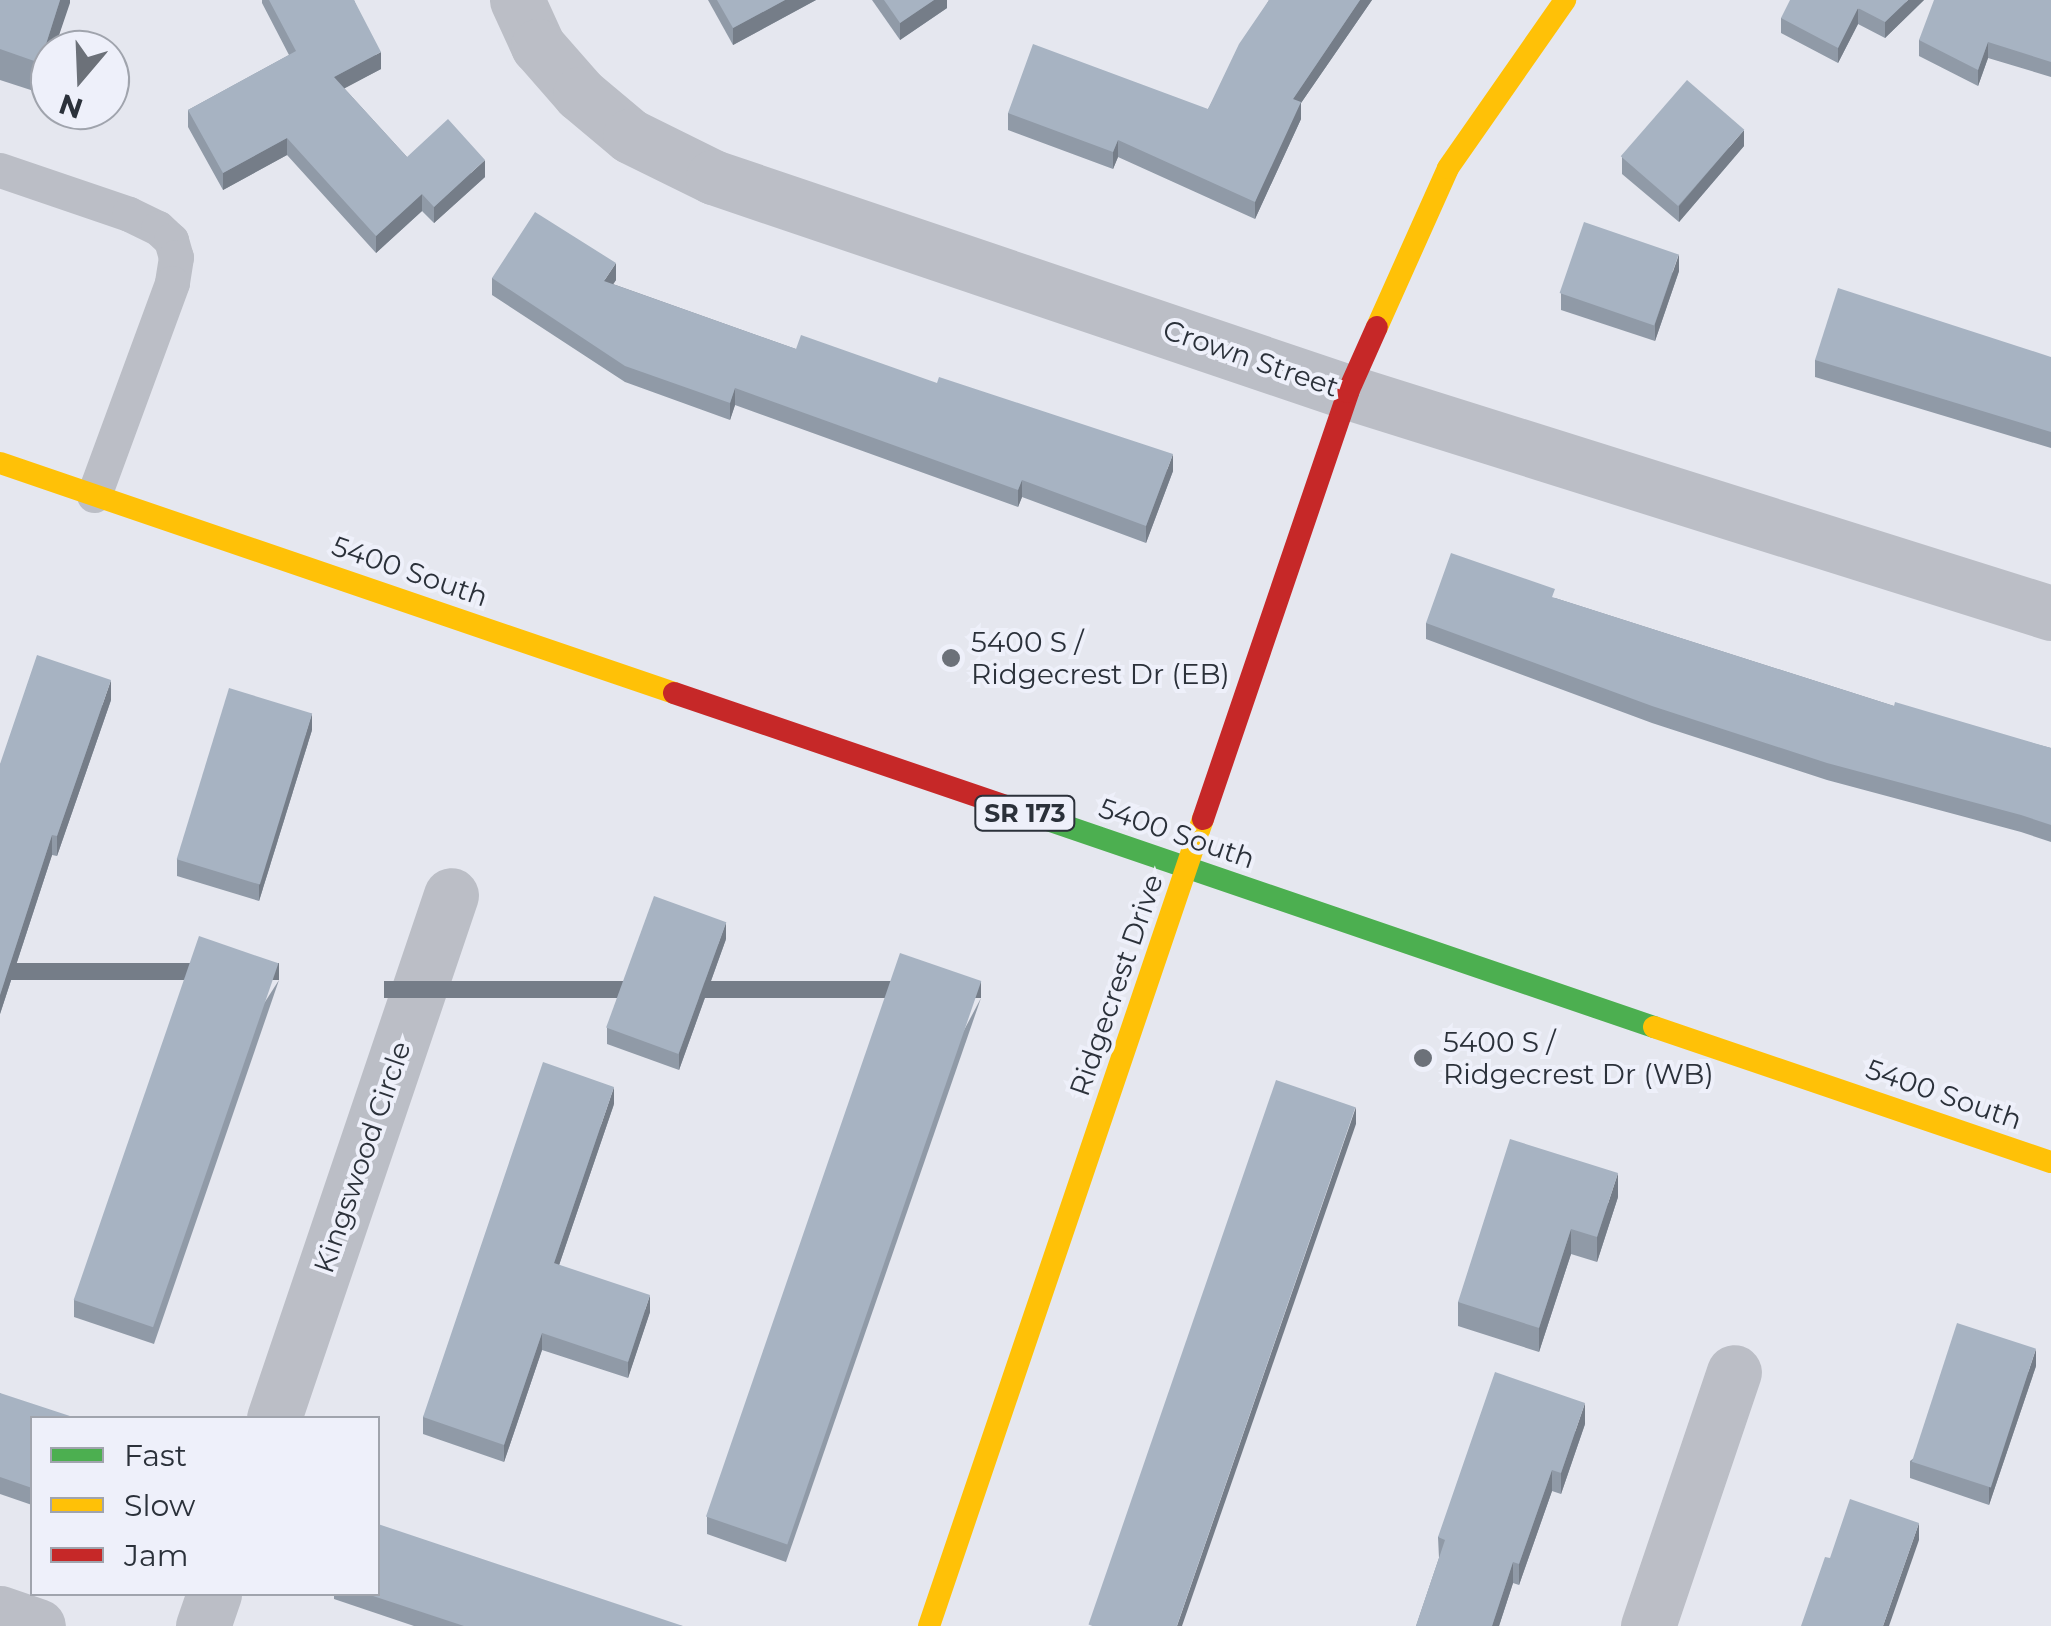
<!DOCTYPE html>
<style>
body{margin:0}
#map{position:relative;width:2051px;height:1626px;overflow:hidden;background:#e5e7ef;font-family:Montserrat,sans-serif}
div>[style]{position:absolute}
.lane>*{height:35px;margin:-17.5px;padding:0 17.5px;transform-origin:17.5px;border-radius:17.5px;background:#bbbec6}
.street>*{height:55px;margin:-27.5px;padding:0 27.5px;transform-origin:27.5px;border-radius:27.5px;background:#bbbec6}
.fast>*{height:22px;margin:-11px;padding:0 11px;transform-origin:11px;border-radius:11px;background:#4caf50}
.slow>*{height:22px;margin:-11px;padding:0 11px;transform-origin:11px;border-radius:11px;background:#ffc107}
.jam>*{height:22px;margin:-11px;padding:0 11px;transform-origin:11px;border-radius:11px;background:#c62828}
.wall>*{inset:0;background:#909aa7}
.shaded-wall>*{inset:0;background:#757d88;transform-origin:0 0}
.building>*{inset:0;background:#a7b3c2;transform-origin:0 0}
.dots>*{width:28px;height:28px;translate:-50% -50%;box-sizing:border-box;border:5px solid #eef0fa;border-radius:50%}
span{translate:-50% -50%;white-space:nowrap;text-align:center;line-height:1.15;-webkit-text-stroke:8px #eef0fa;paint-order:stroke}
.shield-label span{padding:2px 8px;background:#eef0fa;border:2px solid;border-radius:8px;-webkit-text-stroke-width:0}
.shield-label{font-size:25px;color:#2b313a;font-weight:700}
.street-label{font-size:28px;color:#2b313a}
.poi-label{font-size:28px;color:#2b313a}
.left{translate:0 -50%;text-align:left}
.legend{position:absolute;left:30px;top:1416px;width:350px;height:180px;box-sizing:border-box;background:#eef0fa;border:2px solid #a0a4ad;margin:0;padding:12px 18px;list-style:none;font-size:30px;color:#2b313a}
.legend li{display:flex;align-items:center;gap:20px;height:50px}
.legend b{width:50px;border:2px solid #a0a4ad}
.north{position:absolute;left:30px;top:30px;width:100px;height:100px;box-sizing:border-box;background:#eef0fa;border:2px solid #a0a4ad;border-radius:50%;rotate:199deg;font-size:28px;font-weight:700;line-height:40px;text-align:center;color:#2b313a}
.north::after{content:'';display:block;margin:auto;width:35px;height:45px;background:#6c7179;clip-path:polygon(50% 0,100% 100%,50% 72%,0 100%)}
</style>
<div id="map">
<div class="lane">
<div style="left:0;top:170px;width:136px;rotate:18.8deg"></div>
<div style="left:129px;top:214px;width:32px;rotate:26deg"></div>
<div style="left:158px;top:228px;width:18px;rotate:43deg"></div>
<div style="left:171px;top:240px;width:18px;rotate:74deg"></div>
<div style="left:176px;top:257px;width:26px;rotate:99deg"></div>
<div style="left:172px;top:283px;width:226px;rotate:110.2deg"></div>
</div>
<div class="street">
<div style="left:517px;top:0;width:51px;rotate:65.5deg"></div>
<div style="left:538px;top:46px;width:64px;rotate:48.8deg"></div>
<div style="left:580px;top:94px;width:65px;rotate:40deg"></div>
<div style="left:630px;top:136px;width:93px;rotate:26.3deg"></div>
<div style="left:713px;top:177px;width:670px;rotate:18.71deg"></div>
<div style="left:1348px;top:392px;width:737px;rotate:17.45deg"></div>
<div style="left:274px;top:1418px;width:552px;rotate:-71.3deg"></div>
<div style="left:0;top:1613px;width:40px;rotate:18.9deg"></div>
<div style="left:203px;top:1626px;width:34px;rotate:-71deg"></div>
<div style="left:1648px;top:1626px;width:268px;rotate:-71.3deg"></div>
</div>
<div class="fast">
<div style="left:1042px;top:818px;width:647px;rotate:18.86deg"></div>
</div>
<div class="slow">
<div style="left:1377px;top:327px;width:174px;rotate:-65.9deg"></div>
<div style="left:1448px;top:168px;width:205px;rotate:-55.1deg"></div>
<div style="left:0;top:463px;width:712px;rotate:18.84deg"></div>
<div style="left:1654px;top:1027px;width:419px;rotate:18.8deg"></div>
<div style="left:929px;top:1626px;width:852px;rotate:-71.25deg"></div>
</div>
<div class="jam">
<div style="left:674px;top:693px;width:389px;rotate:18.8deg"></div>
<div style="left:1203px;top:819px;width:451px;rotate:-71.2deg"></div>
<div style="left:1348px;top:392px;width:71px;rotate:-66deg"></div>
</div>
<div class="wall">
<div style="clip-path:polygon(0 0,70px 0,40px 93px,0 80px)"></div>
<div style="clip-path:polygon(262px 0,354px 0,381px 69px,344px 88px,407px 157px,485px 177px,434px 223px,422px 211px,376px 253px,287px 155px,223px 190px,188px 127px,188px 110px,289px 55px,262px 3px)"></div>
<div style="clip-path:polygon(708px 0,816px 0,733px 45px)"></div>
<div style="clip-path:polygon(872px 0,947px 0,947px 8px,900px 40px)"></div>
<div style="clip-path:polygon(1269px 0,1372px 0,1301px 103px,1301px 119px,1255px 219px,1118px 157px,1113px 169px,1008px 130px,1008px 113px,1208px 109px)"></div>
<div style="clip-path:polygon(1924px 0,1885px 38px,1858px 24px,1838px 63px,1781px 33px,1781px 18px)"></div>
<div style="clip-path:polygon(2051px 0,2051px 77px,1988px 58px,1978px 86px,1919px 56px,1919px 40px)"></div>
<div style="clip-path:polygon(1744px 146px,1679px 222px,1622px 174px,1622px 157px)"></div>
<div style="clip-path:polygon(1679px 271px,1655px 341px,1561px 310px,1561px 293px)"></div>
<div style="clip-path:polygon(492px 278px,616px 280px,613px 284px,796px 349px,1173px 471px,1146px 543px,1022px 497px,1018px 507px,735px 405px,730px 420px,625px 382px,492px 295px)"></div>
<div style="clip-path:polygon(2051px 357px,2051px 448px,1815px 377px,1815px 360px)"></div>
<div style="clip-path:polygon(1555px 598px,1894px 706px,2051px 748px,2051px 842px,2021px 832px,1827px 780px,1652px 723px,1426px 639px,1426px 623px)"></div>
<div style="clip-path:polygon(111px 700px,57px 856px,52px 855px,0 1014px,0 764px)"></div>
<div style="clip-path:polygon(312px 730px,259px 901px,177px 876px,177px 859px)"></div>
<div style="clip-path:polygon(726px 939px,679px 1070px,607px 1044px,607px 1028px)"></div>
<div style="clip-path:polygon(279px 980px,154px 1344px,74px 1317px,74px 1300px)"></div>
<div style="clip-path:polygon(981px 998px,786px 1562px,707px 1534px,707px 1517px)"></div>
<div style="clip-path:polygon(614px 1104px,559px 1265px,650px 1312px,628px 1378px,542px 1350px,504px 1462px,423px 1434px,423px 1417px)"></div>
<div style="clip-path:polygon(1618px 1197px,1597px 1262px,1571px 1254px,1539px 1352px,1458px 1326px,1458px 1302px)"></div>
<div style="clip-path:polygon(2036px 1366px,1989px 1505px,1910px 1478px,1910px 1461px)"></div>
<div style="clip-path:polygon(0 1393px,32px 1418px,32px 1505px,0 1494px)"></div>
<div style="clip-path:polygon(1585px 1424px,1561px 1494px,1552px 1491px,1519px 1585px,1513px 1583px,1499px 1626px,1416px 1626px,1439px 1558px,1438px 1537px)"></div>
<div style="clip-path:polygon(334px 1594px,378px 1594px,683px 1626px,414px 1626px,334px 1599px)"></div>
</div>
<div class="shaded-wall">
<div style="clip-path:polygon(60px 0,70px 0,70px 3px,54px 50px,50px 50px,50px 62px,40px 93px,40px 63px)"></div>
<div style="clip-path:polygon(785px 0,816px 0,733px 45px,733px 28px)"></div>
<div style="clip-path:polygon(934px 0,947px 0,947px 8px,900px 40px,900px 23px)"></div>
<div style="clip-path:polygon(1360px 0,1372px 0,1301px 103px,1301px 119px,1255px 219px,1255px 202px,1293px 99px)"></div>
<div style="clip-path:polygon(1908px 0,1924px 0,1885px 38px,1885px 22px)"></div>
<div style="clip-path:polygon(1858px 8px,1858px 24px,1838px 63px,1838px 48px)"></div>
<div style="clip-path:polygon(1988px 42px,1988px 58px,1978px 86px,1978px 70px)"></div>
<div style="clip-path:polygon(381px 52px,381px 69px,334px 94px,334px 77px)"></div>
<div style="clip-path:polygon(1744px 130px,1744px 146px,1679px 222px,1679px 206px)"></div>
<div style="clip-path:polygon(287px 138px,287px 155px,223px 190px,223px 173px)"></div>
<div style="clip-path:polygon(1118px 140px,1118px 157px,1113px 169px,1113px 152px)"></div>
<div style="clip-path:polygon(485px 160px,485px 177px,434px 223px,434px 207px)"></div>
<div style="clip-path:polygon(422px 194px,422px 211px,376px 253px,376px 236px)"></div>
<div style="clip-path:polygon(1679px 254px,1679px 271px,1655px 341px,1655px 324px)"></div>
<div style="clip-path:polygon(616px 263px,616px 280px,604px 298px,604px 281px)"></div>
<div style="clip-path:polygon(735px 388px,735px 405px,730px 420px,730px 403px)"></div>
<div style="clip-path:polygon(1173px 454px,1173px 471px,1146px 543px,1146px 526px)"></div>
<div style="clip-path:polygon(1022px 480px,1022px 497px,1018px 507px,1018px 490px)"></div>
<div style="clip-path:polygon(111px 680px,111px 700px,57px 856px,57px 836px)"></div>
<div style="clip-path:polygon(312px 713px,312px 730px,259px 901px,259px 884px)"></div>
<div style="clip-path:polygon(52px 835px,52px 855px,0 1014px,0 995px)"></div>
<div style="clip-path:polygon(726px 922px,726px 939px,679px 1070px,679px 1053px)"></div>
<div style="left:279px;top:963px;width:17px;height:385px;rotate:90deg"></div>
<div style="left:981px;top:981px;width:17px;height:597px;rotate:90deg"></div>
<div style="clip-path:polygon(614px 1087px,614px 1104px,554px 1280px,554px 1263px)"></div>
<div style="clip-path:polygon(1356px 1107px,1356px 1124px,1182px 1626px,1177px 1626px)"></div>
<div style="clip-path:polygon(1618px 1173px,1618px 1197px,1597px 1262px,1597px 1237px)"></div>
<div style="clip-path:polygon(1571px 1229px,1571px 1254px,1539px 1352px,1539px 1328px)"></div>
<div style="clip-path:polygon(650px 1295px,650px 1312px,628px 1378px,628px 1362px)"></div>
<div style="clip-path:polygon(542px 1333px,542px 1350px,504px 1462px,504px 1445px)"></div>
<div style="clip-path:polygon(2036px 1349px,2036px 1366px,1989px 1505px,1989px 1488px)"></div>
<div style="clip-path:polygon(1585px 1403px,1585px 1424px,1561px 1494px,1561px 1473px)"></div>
<div style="clip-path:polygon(1552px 1470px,1552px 1491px,1519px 1585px,1519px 1564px)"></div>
<div style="clip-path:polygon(1919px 1523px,1919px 1540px,1889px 1626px,1883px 1626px)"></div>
<div style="clip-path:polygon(1513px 1562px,1513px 1583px,1499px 1626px,1492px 1626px)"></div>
</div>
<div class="building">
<div style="clip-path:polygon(0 0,60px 0,40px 63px,0 49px)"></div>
<div style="clip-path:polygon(269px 0,354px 0,381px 52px,334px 77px,407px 157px,448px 119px,485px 160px,434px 207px,422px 194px,376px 236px,287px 138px,223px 173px,188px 110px,296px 51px)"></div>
<div style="clip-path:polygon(717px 0,785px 0,733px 28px)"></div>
<div style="clip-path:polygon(884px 0,934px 0,900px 23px)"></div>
<div style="clip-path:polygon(1269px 0,1360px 0,1293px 99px,1301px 102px,1255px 202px,1118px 140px,1113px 152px,1008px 113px,1033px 44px,1208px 109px,1239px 44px)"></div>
<div style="clip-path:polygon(1790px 0,1908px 0,1885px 22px,1858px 8px,1838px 48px,1781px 18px)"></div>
<div style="clip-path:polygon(1934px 0,2051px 0,2051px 62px,1988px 42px,1978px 70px,1919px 40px)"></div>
<div style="left:1687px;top:80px;width:76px;height:101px;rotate:41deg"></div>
<div style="clip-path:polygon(535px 212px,616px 263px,604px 281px,796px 349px,801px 335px,937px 383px,939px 377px,1173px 454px,1146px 526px,1022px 480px,1018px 490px,735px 388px,730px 403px,625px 366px,492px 278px)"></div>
<div style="left:1584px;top:222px;width:100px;height:75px;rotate:19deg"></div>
<div style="clip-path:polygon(1838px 288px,2051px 357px,2051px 432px,1815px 360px)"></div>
<div style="clip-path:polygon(1451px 553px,1555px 589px,1552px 597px,1894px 706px,1895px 702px,2051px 748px,2051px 825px,2021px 815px,1827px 763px,1652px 706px,1426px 623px)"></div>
<div style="clip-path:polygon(37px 655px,111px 680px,57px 836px,52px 835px,0 995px,0 764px)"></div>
<div style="left:229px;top:688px;width:87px;height:179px;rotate:17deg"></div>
<div style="left:654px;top:896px;width:77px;height:140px;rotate:20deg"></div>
<div style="left:199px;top:936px;width:84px;height:385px;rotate:19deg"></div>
<div style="left:900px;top:953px;width:86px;height:596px;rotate:19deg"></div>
<div style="clip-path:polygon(543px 1062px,614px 1087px,554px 1263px,650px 1295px,628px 1362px,542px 1333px,504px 1445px,423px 1417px)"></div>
<div style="left:1276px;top:1080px;width:84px;height:576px;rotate:19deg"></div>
<div style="clip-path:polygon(1510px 1139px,1618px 1173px,1597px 1237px,1571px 1229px,1539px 1328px,1458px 1302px)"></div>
<div style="left:1957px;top:1323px;width:83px;height:146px;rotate:18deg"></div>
<div style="clip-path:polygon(1495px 1372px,1585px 1403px,1561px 1473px,1552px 1470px,1519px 1564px,1513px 1562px,1492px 1626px,1416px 1626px,1445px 1540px,1438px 1537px)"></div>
<div style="clip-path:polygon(0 1393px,76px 1418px,32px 1418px,32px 1488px,0 1477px)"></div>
<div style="clip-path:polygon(1850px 1499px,1919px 1523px,1883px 1626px,1801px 1626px,1825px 1557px,1830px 1558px)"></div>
<div style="clip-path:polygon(378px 1524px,683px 1626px,464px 1626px,367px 1594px,378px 1594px)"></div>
</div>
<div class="dots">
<div style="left:951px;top:658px;background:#6c7179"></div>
<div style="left:1423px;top:1058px;background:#6c7179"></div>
</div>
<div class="shield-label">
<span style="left:1025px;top:813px">SR 173</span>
</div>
<div class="street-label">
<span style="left:1251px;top:358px;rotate:19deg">Crown Street</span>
<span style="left:410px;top:571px;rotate:19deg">5400 South</span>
<span style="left:1177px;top:833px;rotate:19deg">5400 South</span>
<span style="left:1116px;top:985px;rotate:-71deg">Ridgecrest Drive</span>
<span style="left:1944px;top:1094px;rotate:19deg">5400 South</span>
<span style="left:362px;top:1157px;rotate:-71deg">Kingswood Circle</span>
</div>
<div class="poi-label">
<span class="left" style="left:971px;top:658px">5400 S /<br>Ridgecrest Dr (EB)</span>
<span class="left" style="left:1443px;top:1058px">5400 S /<br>Ridgecrest Dr (WB)</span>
</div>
<ul class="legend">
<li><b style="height:12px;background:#4caf50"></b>Fast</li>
<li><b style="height:12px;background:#ffc107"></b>Slow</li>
<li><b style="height:12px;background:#c62828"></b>Jam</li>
</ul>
<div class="north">N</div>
</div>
